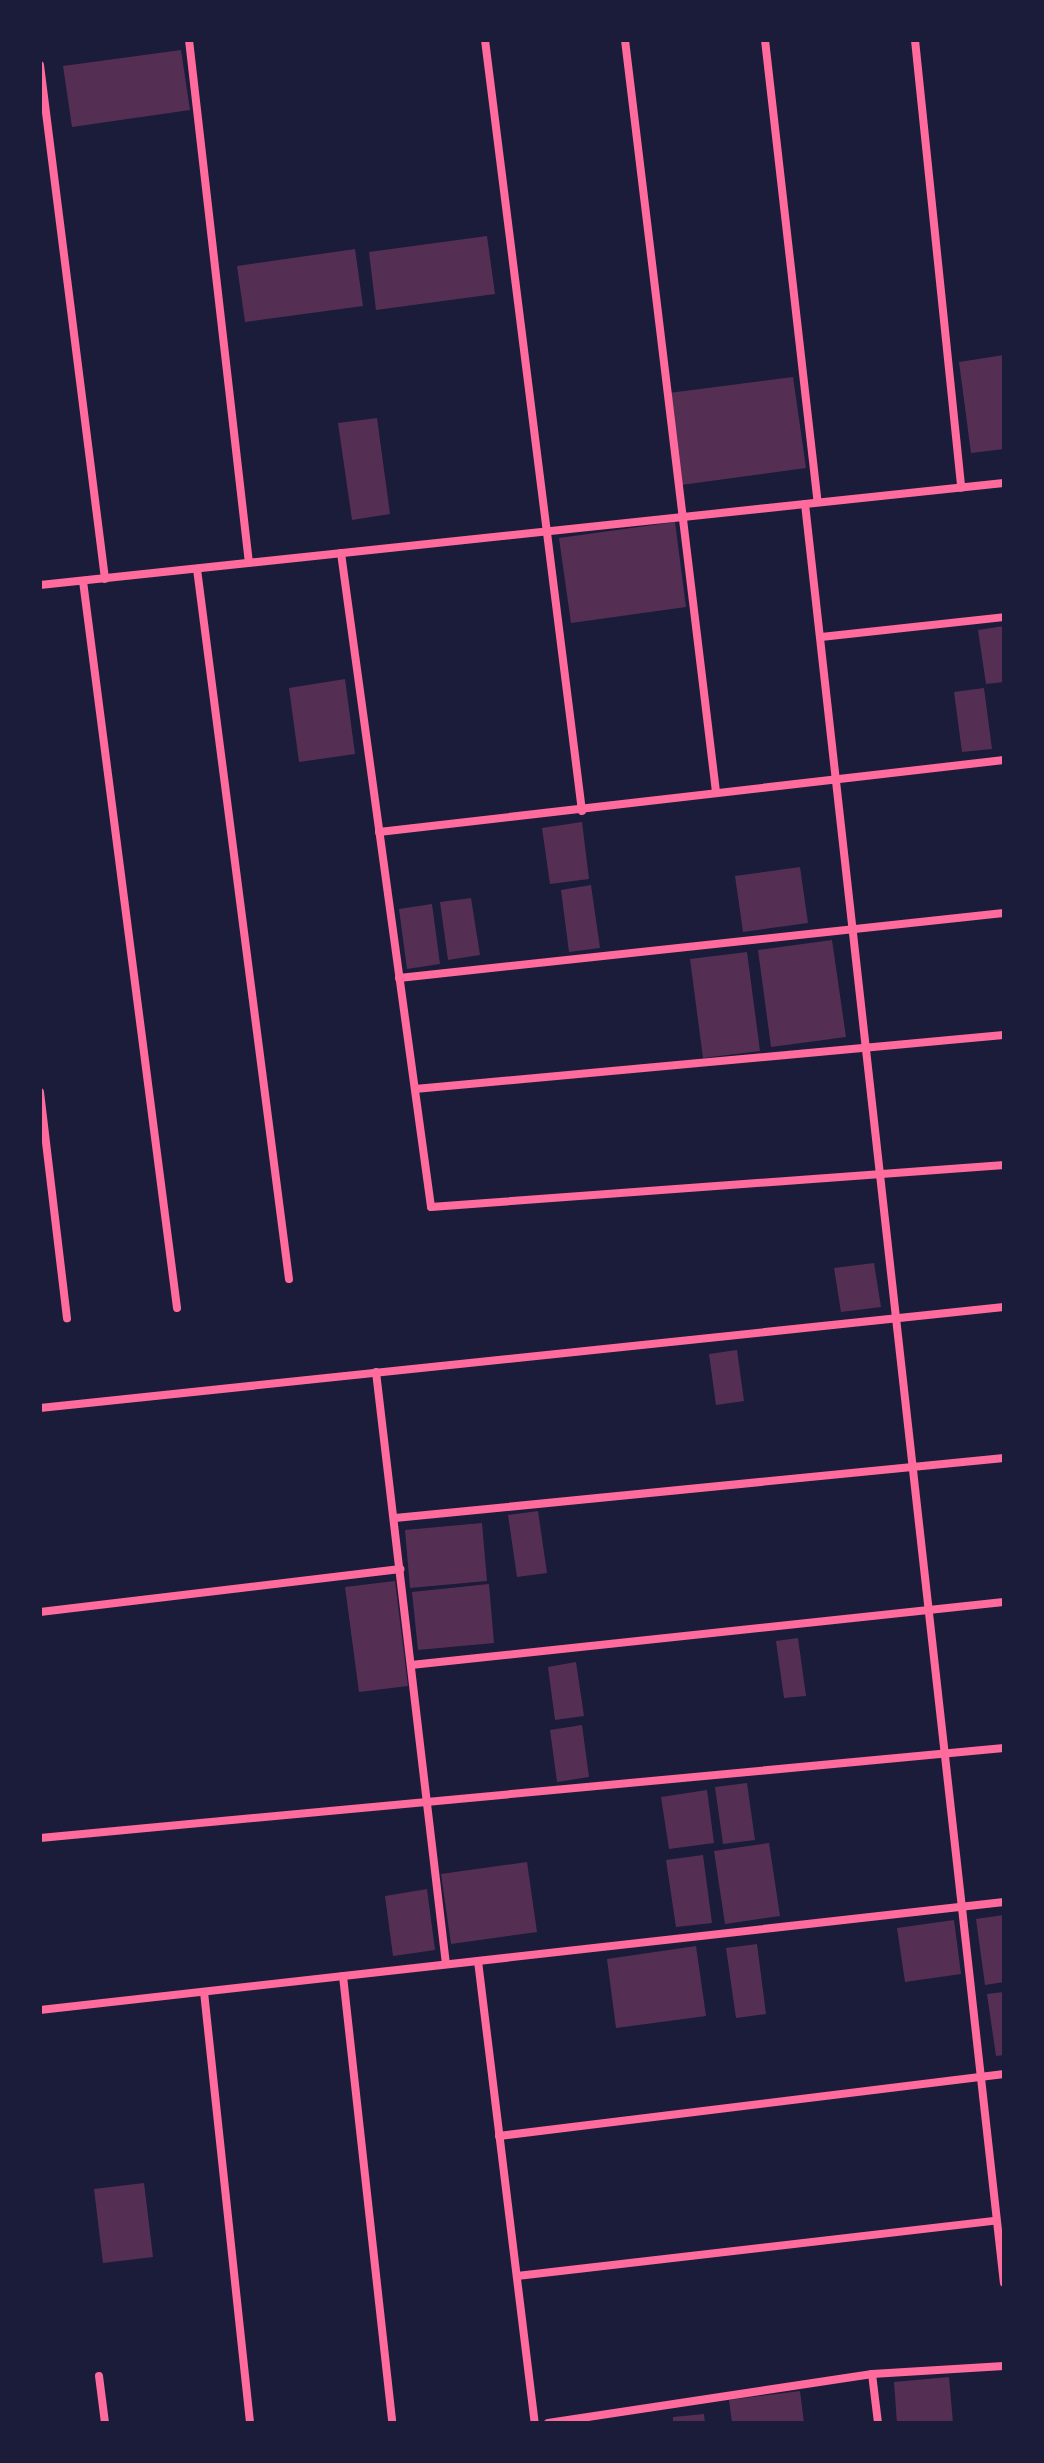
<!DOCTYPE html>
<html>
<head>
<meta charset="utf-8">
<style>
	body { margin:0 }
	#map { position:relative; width:1044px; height:2463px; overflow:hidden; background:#1b1b3a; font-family:"Fira Sans Condensed",sans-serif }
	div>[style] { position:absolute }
	.building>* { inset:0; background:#542f53 }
	.minor>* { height:8px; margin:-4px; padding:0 4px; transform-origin:4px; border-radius:4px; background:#ff6b9d }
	span { translate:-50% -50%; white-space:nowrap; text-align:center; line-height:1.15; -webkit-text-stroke:8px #1b1b3a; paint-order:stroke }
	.frame { position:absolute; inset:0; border:42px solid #1b1b3a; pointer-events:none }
</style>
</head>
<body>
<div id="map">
	<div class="building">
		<i style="clip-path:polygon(181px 50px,190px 110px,72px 127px,63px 66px)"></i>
		<i style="clip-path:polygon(487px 236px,495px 294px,376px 310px,369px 252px)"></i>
		<i style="clip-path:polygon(355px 249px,363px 306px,245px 322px,237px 266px)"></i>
		<i style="clip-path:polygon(1004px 355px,1004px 449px,971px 453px,959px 362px)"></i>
		<i style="clip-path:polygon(793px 377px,806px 468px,681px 485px,669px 393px)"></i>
		<i style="clip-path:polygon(377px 418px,390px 514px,352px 520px,338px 423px)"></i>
		<i style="clip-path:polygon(675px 522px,686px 607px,571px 623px,559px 538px)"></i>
		<i style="clip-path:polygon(1004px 626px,1004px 682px,986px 684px,978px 630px)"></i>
		<i style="clip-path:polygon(345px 679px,355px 754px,299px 762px,289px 688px)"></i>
		<i style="clip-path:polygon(984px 688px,992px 749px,962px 752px,954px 692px)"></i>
		<i style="clip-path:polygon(582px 822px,589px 879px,550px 884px,542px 828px)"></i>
		<i style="clip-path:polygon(800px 867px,808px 923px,743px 932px,735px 876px)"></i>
		<i style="clip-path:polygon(591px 885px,600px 948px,569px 952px,561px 890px)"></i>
		<i style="clip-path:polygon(471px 898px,480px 955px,448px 960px,440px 902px)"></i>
		<i style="clip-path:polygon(432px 904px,440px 964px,407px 969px,399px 909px)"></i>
		<i style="clip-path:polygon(832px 940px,846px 1037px,771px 1047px,758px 950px)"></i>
		<i style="clip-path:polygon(747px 952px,760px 1051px,703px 1058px,690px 959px)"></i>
		<i style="clip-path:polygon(874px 1263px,881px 1307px,841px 1312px,834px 1268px)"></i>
		<i style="clip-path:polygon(737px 1350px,744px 1401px,716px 1405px,709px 1354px)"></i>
		<i style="clip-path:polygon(538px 1511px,547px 1573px,517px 1577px,508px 1515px)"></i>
		<i style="clip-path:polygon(482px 1523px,487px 1581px,410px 1588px,405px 1530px)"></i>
		<i style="clip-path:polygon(395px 1581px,408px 1686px,359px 1692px,345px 1587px)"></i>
		<i style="clip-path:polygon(489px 1584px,494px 1643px,418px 1650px,412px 1592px)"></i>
		<i style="clip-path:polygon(798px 1638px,806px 1696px,784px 1698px,776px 1641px)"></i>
		<i style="clip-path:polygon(576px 1662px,584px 1716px,555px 1720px,548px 1667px)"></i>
		<i style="clip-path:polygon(582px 1725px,589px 1777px,557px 1782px,550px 1730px)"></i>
		<i style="clip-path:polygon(747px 1783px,755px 1840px,723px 1844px,715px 1787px)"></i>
		<i style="clip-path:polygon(707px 1790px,714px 1843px,669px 1849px,661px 1797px)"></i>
		<i style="clip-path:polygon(769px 1843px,780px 1916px,725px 1924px,714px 1851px)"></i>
		<i style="clip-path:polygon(703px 1855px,712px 1923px,676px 1927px,666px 1860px)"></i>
		<i style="clip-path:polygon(527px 1862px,537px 1932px,451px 1944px,441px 1874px)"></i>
		<i style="clip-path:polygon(427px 1889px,435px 1950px,393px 1956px,385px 1896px)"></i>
		<i style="clip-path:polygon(1004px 1915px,1004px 1982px,985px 1985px,976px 1919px)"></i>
		<i style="clip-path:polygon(954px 1920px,961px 1974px,905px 1982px,897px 1928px)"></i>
		<i style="clip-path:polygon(757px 1944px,766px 2014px,736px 2018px,726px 1948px)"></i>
		<i style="clip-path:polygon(696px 1946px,706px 2016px,616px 2028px,607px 1959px)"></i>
		<i style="clip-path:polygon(1004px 1992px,1004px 2055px,996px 2056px,987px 1994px)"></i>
		<i style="clip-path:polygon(144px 2183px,153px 2257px,103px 2263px,94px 2189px)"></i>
		<i style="clip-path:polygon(949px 2377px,953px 2423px,897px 2423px,894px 2382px)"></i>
		<i style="clip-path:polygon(800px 2391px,804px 2423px,732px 2423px,729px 2400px)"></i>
		<i style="clip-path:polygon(704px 2414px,705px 2423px,673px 2423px,673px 2417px)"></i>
	</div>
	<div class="minor">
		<i style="left:189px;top:40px;width:526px;rotate:83.46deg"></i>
		<i style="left:485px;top:40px;width:777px;rotate:82.83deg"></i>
		<i style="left:625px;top:40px;width:757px;rotate:83.1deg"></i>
		<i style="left:765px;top:40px;width:465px;rotate:83.5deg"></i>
		<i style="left:915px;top:40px;width:450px;rotate:84.1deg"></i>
		<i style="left:40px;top:65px;width:518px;rotate:82.79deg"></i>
		<i style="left:805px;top:504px;width:1790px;rotate:83.62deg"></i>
		<i style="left:341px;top:553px;width:660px;rotate:82.16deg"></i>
		<i style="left:431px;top:1207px;width:575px;rotate:-4.19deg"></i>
		<i style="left:197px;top:569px;width:716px;rotate:82.62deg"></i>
		<i style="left:83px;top:581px;width:733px;rotate:82.63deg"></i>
		<i style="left:40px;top:585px;width:969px;rotate:-6.04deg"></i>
		<i style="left:821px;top:637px;width:184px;rotate:-6.2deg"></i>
		<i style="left:379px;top:832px;width:629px;rotate:-6.57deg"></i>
		<i style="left:399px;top:978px;width:608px;rotate:-6.13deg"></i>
		<i style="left:415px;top:1089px;width:591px;rotate:-5.24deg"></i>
		<i style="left:40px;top:1092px;width:228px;rotate:83.2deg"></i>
		<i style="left:376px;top:1372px;width:596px;rotate:83.26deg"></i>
		<i style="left:40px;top:1408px;width:969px;rotate:-5.98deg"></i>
		<i style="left:395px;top:1518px;width:612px;rotate:-5.63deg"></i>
		<i style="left:40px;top:1612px;width:363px;rotate:-6.8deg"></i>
		<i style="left:411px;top:1665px;width:596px;rotate:-6.06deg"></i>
		<i style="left:40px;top:1838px;width:968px;rotate:-5.33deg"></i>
		<i style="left:478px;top:1961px;width:466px;rotate:83deg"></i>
		<i style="left:343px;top:1976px;width:450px;rotate:83.7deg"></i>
		<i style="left:204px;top:1992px;width:433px;rotate:83.9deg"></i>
		<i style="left:40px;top:2010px;width:970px;rotate:-6.39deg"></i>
		<i style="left:499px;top:2136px;width:509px;rotate:-7deg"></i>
		<i style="left:517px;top:2276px;width:482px;rotate:-6.6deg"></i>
		<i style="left:872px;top:2374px;width:49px;rotate:83deg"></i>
		<i style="left:99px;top:2376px;width:47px;rotate:82.7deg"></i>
		<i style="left:548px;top:2423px;width:328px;rotate:-8.6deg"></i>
		<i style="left:872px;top:2374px;width:132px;rotate:-3.5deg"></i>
	</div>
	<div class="frame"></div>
</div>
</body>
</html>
